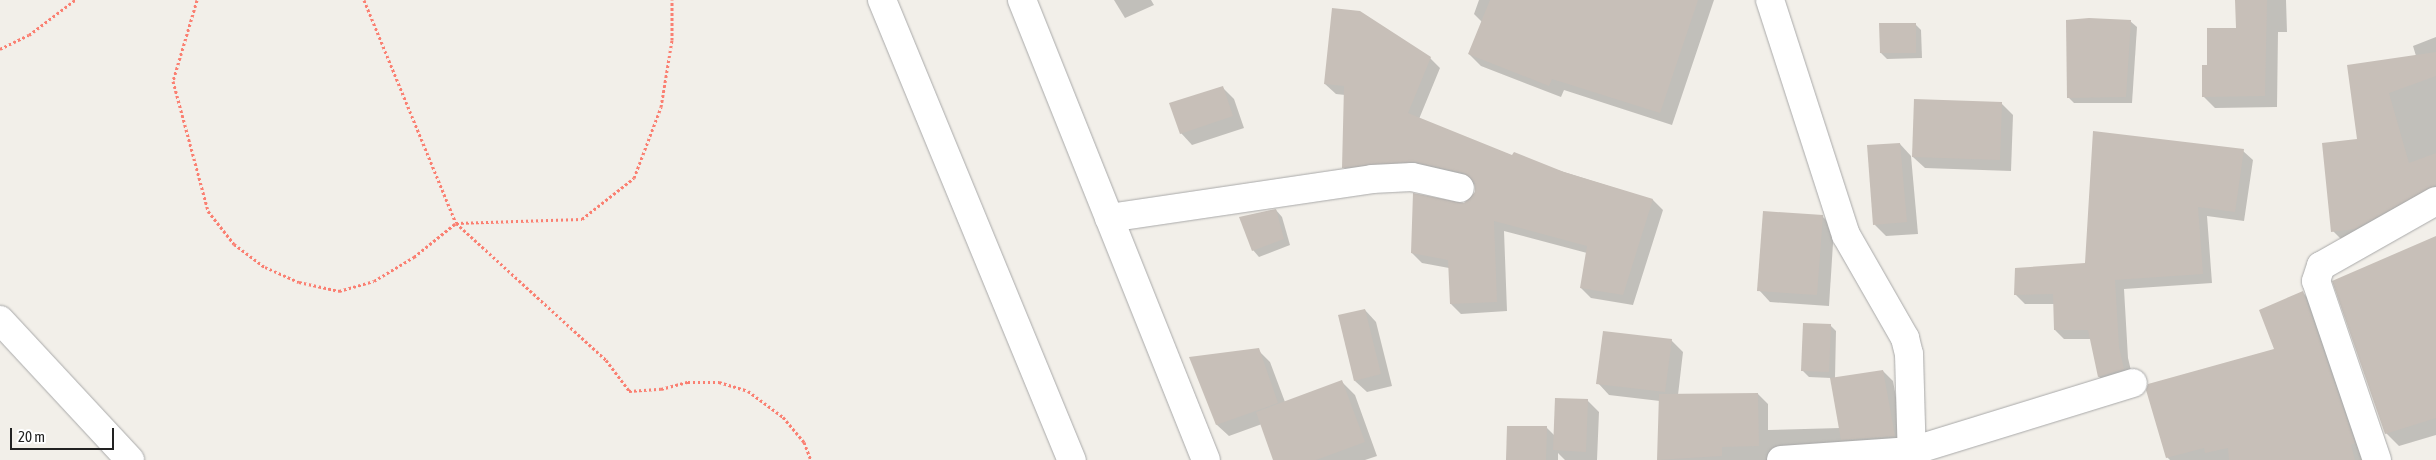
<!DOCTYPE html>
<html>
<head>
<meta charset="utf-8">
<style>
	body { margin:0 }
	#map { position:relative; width:2436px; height:460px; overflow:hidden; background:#f2efe9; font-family:"Asap Condensed",sans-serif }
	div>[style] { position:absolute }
	.shadow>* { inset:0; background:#0003 }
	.building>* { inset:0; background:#c7bfb8 }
	.path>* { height:3px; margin-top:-1.5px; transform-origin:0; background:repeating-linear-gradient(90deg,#fa8072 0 2.5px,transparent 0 5px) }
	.roads { filter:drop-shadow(0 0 1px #a9a9a9) drop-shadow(0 0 1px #a9a9a9) }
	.minor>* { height:28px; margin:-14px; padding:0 14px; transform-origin:14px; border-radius:14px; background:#fff }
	span { translate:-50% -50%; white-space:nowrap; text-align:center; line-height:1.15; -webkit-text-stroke:4.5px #fff; paint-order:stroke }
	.scale { position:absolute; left:10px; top:428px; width:104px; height:22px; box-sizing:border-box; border:2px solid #222; border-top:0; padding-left:6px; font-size:15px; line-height:18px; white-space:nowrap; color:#222; -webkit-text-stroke:4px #fff; paint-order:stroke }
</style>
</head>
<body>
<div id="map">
	<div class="shadow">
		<i style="clip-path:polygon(1114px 0,1151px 0,1154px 5px,1125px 18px)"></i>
		<i style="clip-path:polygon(1479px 0,1714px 0,1672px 125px,1564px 90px,1561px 97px,1481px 66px,1469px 54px,1482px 22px,1474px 14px)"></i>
		<i style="clip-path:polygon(2236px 0,2286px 0,2287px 32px,2278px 32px,2277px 107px,2215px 108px,2203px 96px,2237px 29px)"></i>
		<i style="clip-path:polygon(2130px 21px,2137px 27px,2132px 103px,2074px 103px,2068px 97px)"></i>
		<i style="clip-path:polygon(1915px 24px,1921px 30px,1922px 58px,1887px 59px,1881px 53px)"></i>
		<i style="clip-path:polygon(2436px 37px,2436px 201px,2343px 241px,2333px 231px,2358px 140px,2348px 66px,2416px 56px,2413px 46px)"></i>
		<i style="clip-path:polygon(1430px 58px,1440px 68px,1419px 119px,1513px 156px,1653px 200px,1663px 210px,1633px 305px,1591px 298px,1581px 288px,1587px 253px,1504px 231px,1507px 311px,1461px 314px,1451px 304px,1449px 268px,1422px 263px,1412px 253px,1476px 192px,1474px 184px,1423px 171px,1353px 177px,1343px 167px,1345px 95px,1336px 94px,1325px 84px)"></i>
		<i style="clip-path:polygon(1222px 87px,1234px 99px,1244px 128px,1192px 145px,1181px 133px)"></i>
		<i style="clip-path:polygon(2001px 103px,2013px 115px,2011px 171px,1925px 168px,1913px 157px)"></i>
		<i style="clip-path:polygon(1900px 144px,1911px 156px,1918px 234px,1886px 236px,1875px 225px)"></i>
		<i style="clip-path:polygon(2243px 151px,2253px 160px,2244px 221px,2207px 216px,2212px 283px,2124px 289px,2128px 358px,2133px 379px,2109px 386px,2099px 377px,2091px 339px,2064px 339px,2055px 330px,2054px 304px,2025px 304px,2015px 294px,2086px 264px)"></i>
		<i style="clip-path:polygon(1276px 210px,1282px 217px,1290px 245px,1259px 257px,1253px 250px)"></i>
		<i style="clip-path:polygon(1822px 216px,1834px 228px,1829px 306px,1770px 302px,1759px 290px)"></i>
		<i style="clip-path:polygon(2436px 238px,2436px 435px,2399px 446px,2386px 433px)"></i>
		<i style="clip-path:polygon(2303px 293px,2314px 304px,2362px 460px,2170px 460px,2167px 457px,2276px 350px)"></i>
		<i style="clip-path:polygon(1365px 310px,1376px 322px,1392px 386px,1367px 392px,1355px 381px)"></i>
		<i style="clip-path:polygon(1830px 325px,1836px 331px,1835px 378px,1883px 371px,1893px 381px,1905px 446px,1781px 460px,1658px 460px,1660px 401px,1609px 395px,1598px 383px,1671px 340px,1683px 352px,1678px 395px,1758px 394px,1768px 404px,1768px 430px,1840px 428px,1831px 378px,1809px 377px,1803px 371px)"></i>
		<i style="clip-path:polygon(1258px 350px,1270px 362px,1285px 402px,1342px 382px,1355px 395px,1377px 456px,1365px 460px,1275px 460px,1262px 424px,1229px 436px,1217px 425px,1191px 358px)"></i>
		<i style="clip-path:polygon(1587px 400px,1599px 412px,1597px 460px,1565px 460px,1558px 453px,1558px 460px,1507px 460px,1547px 428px,1555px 436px)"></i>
	</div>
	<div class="building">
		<i style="clip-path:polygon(1490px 0,1698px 0,1660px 113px,1552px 79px,1549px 86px,1468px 54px)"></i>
		<i style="clip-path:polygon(2235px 0,2267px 0,2265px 96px,2202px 97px,2202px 65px,2207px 65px,2207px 28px,2236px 28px)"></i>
		<i style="clip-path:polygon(1332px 8px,1360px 11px,1431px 57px,1408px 113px,1512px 155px,1514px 152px,1564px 172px,1653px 199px,1623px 295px,1580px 288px,1587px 246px,1494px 221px,1497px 302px,1450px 304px,1448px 260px,1411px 253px,1413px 193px,1464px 203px,1475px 192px,1475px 183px,1464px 173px,1415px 162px,1342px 168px,1344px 86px,1324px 84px)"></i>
		<i style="clip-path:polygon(2089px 18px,2131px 20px,2126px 97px,2067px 98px,2066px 20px)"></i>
		<i style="clip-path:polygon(1879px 23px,1916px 23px,1916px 53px,1880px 53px)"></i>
		<i style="clip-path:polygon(2436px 52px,2436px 76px,2389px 93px,2409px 163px,2436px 153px,2436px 185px,2355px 229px,2331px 232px,2322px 143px,2357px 139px,2347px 65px)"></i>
		<i style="clip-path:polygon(1223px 86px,1233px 116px,1180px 134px,1169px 103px)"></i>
		<i style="clip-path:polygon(1914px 99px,2002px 102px,2000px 160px,1912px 157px)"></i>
		<i style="clip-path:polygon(2093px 131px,2244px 149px,2235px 212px,2198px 207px,2203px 274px,2115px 280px,2119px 347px,2124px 369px,2098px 377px,2088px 330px,2054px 330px,2053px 294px,2014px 295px,2015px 268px,2085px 263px)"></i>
		<i style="clip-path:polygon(1900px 143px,1907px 222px,1873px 225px,1867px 145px)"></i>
		<i style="clip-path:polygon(1276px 209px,1284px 239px,1252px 251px,1239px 217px)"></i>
		<i style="clip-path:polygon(1763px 211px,1823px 215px,1817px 295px,1757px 291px)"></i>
		<i style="clip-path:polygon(2436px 236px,2436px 418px,2385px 434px,2332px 281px)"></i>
		<i style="clip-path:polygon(2303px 291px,2355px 443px,2351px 445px,2355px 460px,2229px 460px,2228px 448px,2205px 453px,2204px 448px,2166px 458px,2146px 390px,2148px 384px,2274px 349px,2259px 310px)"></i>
		<i style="clip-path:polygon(1365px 309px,1381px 374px,1354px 381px,1338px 315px)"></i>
		<i style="clip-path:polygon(1803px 323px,1831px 324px,1829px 372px,1801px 371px)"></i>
		<i style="clip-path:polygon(1603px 331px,1672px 339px,1665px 392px,1596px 384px)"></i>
		<i style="clip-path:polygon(1259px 348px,1278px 403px,1216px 425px,1189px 357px)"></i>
		<i style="clip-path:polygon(1883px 370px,1895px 436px,1841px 440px,1830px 378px)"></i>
		<i style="clip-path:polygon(1342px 380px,1365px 442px,1316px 460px,1273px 460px,1256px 412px)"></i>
		<i style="clip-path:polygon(1758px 393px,1759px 446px,1722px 447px,1722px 456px,1657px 460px,1659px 394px)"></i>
		<i style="clip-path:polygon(1555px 398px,1588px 399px,1586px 452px,1553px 450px)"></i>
		<i style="clip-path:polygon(1507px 426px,1547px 426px,1546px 460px,1506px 460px)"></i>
	</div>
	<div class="path">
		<i style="left:197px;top:0;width:84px;rotate:106.5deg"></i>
		<i style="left:173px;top:81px;width:135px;rotate:74.9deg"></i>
		<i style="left:208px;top:211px;width:42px;rotate:51.8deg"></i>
		<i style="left:234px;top:244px;width:39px;rotate:37deg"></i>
		<i style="left:265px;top:267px;width:37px;rotate:24deg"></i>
		<i style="left:299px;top:282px;width:41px;rotate:12.7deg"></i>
		<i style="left:339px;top:291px;width:36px;rotate:-16deg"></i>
		<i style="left:374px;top:281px;width:47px;rotate:-31deg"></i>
		<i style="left:414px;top:257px;width:54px;rotate:-39deg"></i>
		<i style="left:456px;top:223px;width:203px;rotate:42.4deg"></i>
		<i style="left:606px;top:360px;width:39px;rotate:53deg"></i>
		<i style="left:629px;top:391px;width:32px;rotate:-4deg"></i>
		<i style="left:661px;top:389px;width:28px;rotate:-15deg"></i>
		<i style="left:688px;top:382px;width:31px"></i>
		<i style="left:719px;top:382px;width:30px;rotate:17deg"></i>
		<i style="left:748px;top:391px;width:44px;rotate:36.6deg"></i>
		<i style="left:783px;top:417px;width:33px;rotate:50deg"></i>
		<i style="left:804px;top:442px;width:19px;rotate:69deg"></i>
		<i style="left:364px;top:0;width:241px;rotate:67.6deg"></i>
		<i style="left:456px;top:223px;width:126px;rotate:-1.8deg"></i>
		<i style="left:582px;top:219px;width:66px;rotate:-38.3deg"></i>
		<i style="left:634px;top:178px;width:76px;rotate:-69.2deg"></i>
		<i style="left:661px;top:107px;width:68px;rotate:-80.7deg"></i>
		<i style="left:672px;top:40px;width:40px;rotate:-90deg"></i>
		<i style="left:0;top:49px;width:32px;rotate:-26deg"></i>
		<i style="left:29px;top:35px;width:58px;rotate:-37.3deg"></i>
	</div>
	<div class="roads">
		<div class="minor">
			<i style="left:882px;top:0;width:498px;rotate:67.6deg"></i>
			<i style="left:1022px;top:0;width:495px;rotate:68.2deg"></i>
			<i style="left:1770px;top:0;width:247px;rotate:72.1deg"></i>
			<i style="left:1846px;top:235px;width:119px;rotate:60.2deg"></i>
			<i style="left:1905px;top:338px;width:16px;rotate:76deg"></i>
			<i style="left:1909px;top:354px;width:106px;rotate:88.4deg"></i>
			<i style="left:1109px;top:218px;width:266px;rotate:-8.4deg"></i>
			<i style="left:1372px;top:179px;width:40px;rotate:-2.9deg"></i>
			<i style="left:1412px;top:177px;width:49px;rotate:12.9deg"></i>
			<i style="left:0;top:320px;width:191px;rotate:47.1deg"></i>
			<i style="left:1781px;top:460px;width:131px;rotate:-3.9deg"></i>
			<i style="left:1912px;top:451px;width:231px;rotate:-17.1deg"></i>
			<i style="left:2377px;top:460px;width:189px;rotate:-108.8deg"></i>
			<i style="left:2316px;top:281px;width:16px;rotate:-72deg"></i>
			<i style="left:2321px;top:266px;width:132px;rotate:-29.5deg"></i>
		</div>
	</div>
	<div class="scale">20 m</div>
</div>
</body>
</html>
